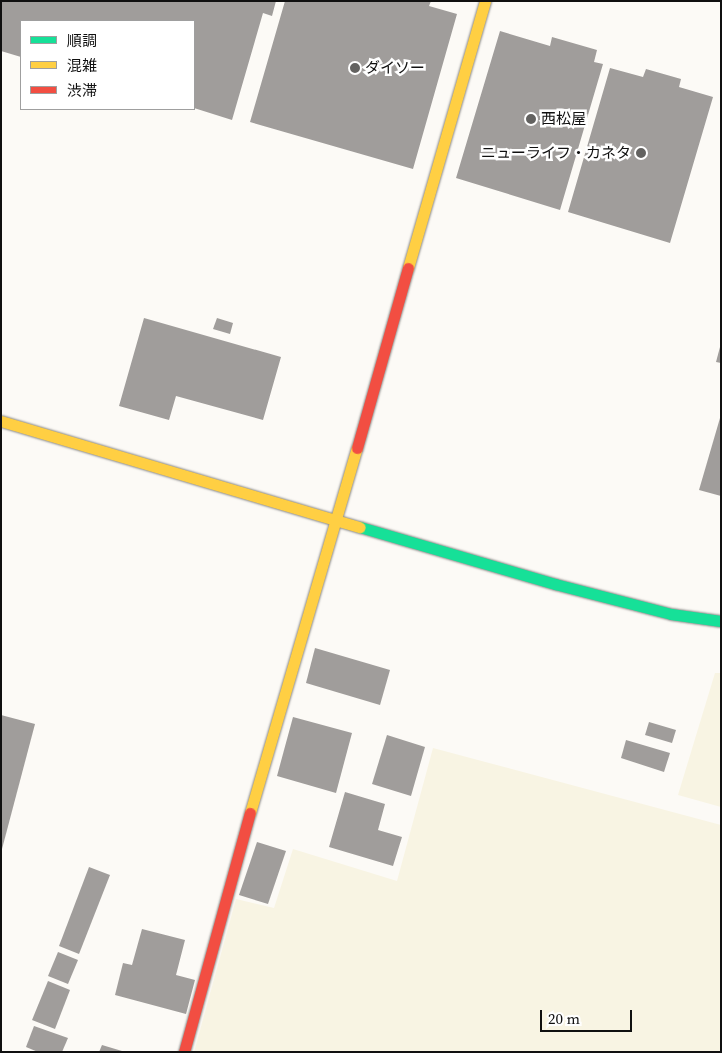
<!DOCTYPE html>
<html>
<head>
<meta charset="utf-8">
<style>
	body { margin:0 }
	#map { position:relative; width:722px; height:1053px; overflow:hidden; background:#fcfaf6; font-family:"Source Serif 4","Noto Sans JP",serif }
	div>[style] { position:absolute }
	.farmland>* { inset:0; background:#f8f4e3 }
	.building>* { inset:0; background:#a09d9b }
	.roads { filter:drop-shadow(0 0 1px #8d8c8a) drop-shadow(0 0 1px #8d8c8a) }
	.fast>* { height:11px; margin:-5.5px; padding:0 5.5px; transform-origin:5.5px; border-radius:5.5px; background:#16e098 }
	.slow>* { height:11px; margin:-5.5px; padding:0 5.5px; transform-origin:5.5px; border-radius:5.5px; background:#ffcf43 }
	.jam>* { height:11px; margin:-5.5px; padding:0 5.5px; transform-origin:5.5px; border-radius:5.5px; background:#f24e42 }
	.dots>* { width:14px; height:14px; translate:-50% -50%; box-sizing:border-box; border:2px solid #fff; border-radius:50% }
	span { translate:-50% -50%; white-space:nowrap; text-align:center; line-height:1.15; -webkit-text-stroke:5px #fff; paint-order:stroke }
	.poi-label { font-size:15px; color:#101010 }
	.left { translate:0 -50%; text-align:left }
	.right { translate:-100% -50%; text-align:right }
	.frame { position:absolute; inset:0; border:2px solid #101010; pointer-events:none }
	.legend { position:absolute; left:20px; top:20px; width:175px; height:90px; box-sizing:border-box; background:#fff; border:1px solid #9f9f9f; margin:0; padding:6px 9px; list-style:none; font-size:15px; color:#101010 }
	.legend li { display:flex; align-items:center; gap:10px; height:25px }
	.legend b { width:25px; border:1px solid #9f9f9f }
	.scale { position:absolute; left:540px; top:1010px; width:92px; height:22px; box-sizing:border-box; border:2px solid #101010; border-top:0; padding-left:6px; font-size:15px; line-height:18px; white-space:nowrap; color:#101010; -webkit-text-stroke:4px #fff; paint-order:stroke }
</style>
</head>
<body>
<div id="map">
	<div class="farmland">
		<i style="clip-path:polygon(715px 673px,721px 673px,721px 807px,678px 795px)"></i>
		<i style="clip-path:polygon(433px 748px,721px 825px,721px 1052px,194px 1052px,236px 899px,274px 908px,293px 849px,397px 881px)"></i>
	</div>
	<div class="building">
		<i style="clip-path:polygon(1px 1px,276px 1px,272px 16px,263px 13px,232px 120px,194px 108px,194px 21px,21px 21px,21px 57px,1px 51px)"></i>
		<i style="clip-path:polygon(285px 1px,431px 1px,429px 6px,457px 14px,413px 169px,250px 122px)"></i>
		<i style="clip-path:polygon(500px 31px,550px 46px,552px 37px,597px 50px,594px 62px,603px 64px,560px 210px,456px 178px)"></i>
		<i style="clip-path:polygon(610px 68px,643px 77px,646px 69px,681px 79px,679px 87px,713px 97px,670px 243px,568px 212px)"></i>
		<i style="clip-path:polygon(144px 318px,281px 357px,263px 420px,176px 396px,169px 420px,119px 406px)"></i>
		<i style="clip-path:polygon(217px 318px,233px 323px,230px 334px,213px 329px)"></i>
		<i style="clip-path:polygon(720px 347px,721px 347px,721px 363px,716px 362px)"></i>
		<i style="clip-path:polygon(720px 418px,721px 418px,721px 496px,699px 490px)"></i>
		<i style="clip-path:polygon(315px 648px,390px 670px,380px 705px,306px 683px)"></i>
		<i style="clip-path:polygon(1px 715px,35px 724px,2px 849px,1px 849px)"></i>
		<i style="clip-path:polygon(293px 717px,352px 733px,336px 793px,277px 776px)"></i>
		<i style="clip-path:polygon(649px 722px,676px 730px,672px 743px,645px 735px)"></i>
		<i style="clip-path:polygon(387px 735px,425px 747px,411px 796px,372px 784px)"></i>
		<i style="clip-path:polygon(626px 740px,670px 753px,664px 772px,621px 758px)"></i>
		<i style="clip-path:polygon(345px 792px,385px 804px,378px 830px,402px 837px,393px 866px,329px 847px)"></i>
		<i style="clip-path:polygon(257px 842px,286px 851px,268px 904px,239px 895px)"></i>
		<i style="clip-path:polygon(89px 867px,110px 875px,79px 954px,59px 946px)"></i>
		<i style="clip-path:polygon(142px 929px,185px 940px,176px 975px,195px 980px,186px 1014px,115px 995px,123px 963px,132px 965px)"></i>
		<i style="clip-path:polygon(58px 952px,78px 960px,68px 984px,48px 976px)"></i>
		<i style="clip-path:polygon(48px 981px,70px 990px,55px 1029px,32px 1020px)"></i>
		<i style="clip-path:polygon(34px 1026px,68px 1038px,62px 1052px,38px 1052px,26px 1047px)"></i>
		<i style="clip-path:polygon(102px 1045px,122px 1051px,122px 1052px,99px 1052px)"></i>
	</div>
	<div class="roads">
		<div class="fast">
			<i style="left:360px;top:527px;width:203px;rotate:16.3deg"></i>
			<i style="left:555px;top:584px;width:120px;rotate:14.5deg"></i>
			<i style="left:671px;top:614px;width:50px;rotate:8deg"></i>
		</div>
		<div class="slow">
			<i style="left:408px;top:268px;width:278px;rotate:-73.9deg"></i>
			<i style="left:1px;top:421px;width:374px;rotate:16.5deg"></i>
			<i style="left:250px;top:813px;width:380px;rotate:-73.7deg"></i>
		</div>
		<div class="jam">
			<i style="left:357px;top:448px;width:187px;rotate:-74.2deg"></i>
			<i style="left:184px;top:1052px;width:248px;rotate:-74.6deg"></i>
		</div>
	</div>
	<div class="dots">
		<i style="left:355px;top:68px;background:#636260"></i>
		<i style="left:531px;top:119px;background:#636260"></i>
		<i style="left:641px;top:153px;background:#636260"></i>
	</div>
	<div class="poi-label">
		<span class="left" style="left:365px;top:68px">ダイソー</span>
		<span class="left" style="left:541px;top:119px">西松屋</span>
		<span class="right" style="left:631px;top:153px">ニューライフ・カネタ</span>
	</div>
	<div class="frame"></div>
	<ul class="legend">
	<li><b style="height:6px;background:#16e098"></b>順調</li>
	<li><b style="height:6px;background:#ffcf43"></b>混雑</li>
	<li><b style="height:6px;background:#f24e42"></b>渋滞</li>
	</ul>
	<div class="scale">20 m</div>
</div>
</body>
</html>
